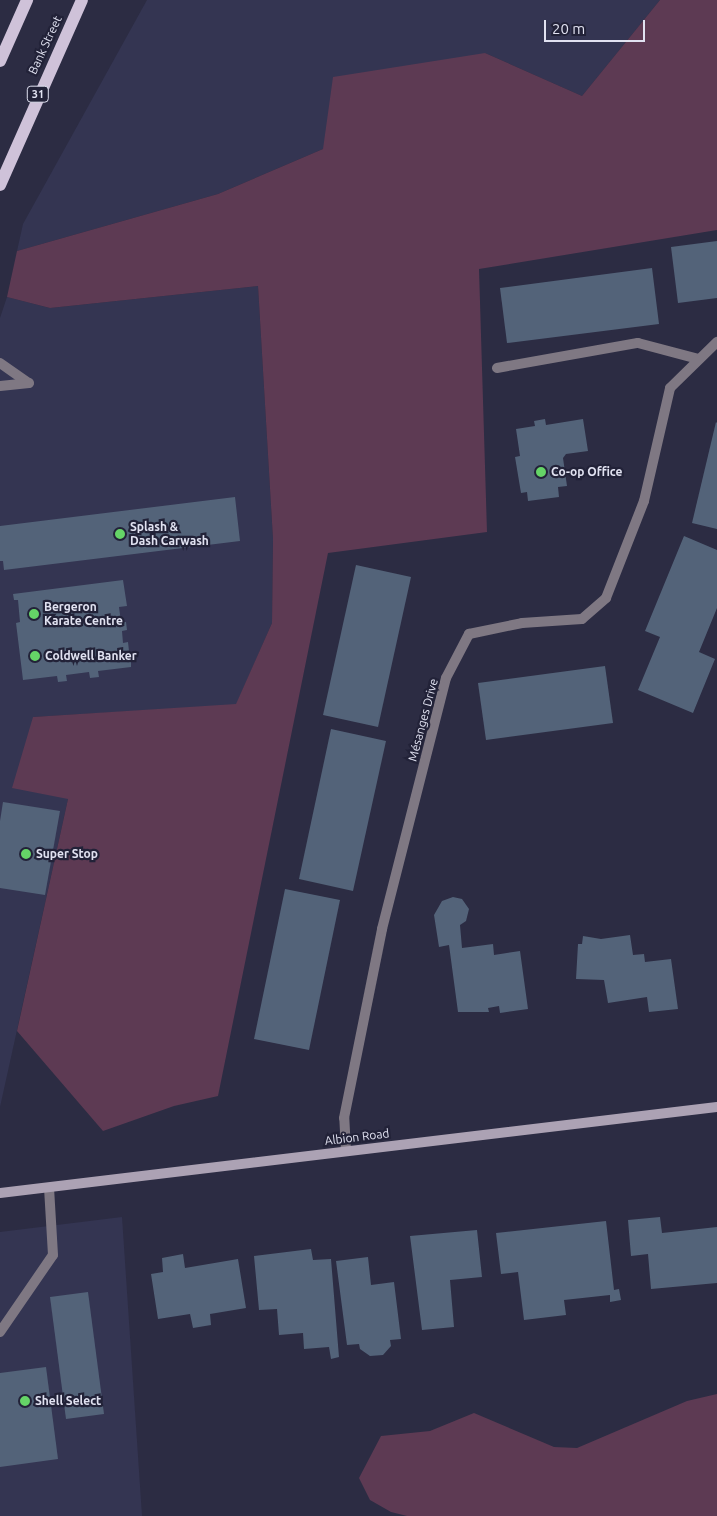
<!DOCTYPE html>
<html>
<head>
<meta charset="utf-8">
<style>
	body { margin:0 }
	#map { position:relative; width:717px; height:1516px; overflow:hidden; background:#2c2c43; font-family:Ubuntu,sans-serif }
	div>[style] { position:absolute }
	.built>* { inset:0; background:#343552 }
	.green>* { inset:0; background:#5d3a53 }
	.building>* { inset:0; background:#536379 }
	.lane>* { height:10px; margin:-5px; padding:0 5px; transform-origin:5px; border-radius:5px; background:#7f7883 }
	.street>* { height:10px; margin:-5px; padding:0 5px; transform-origin:5px; border-radius:5px; background:#7f7883 }
	.secondary>* { height:10px; margin:-5px; padding:0 5px; transform-origin:5px; border-radius:5px; background:#aca2b4 }
	.primary>* { height:12px; margin:-6px; padding:0 6px; transform-origin:6px; border-radius:6px; background:#cfc2d9 }
	.dots>* { width:14px; height:14px; translate:-50% -50%; box-sizing:border-box; border:2px solid #222238; border-radius:50% }
	span { translate:-50% -50%; white-space:nowrap; text-align:center; line-height:1.15; -webkit-text-stroke:4.5px #222238; paint-order:stroke }
	.shield-label span { padding:1px 4px; background:#222238; border:1px solid; border-radius:4px; -webkit-text-stroke-width:0 }
	.shield-label { font-size:11px; color:#e1e2f1; font-weight:700 }
	.street-label { font-size:12px; color:#e1e2f1 }
	.poi-label { font-size:12px; color:#e1e2f1; font-weight:700 }
	.left { translate:0 -50%; text-align:left }
	.scale { position:absolute; left:544px; top:20px; width:101px; height:22px; box-sizing:border-box; border:2px solid #e1e2f1; border-top:0; padding-left:6px; font-size:15px; line-height:18px; white-space:nowrap; color:#e1e2f1; -webkit-text-stroke:4px #222238; paint-order:stroke }
</style>
</head>
<body>
<div id="map">
	<div class="built">
		<i style="clip-path:polygon(147px 0,660px 0,582px 96px,485px 53px,323px 149px,218px 194px,17px 251px,23px 224px)"></i>
		<i style="clip-path:polygon(258px 286px,273px 539px,272px 623px,236px 705px,33px 717px,68px 799px,0 1107px,0 318px,7px 297px,50px 308px)"></i>
		<i style="clip-path:polygon(122px 1217px,142px 1516px,0 1516px,0 1232px)"></i>
	</div>
	<div class="green">
		<i style="clip-path:polygon(660px 0,717px 0,717px 230px,479px 269px,487px 532px,328px 553px,218px 1096px,174px 1106px,103px 1131px,17px 1031px,68px 799px,12px 788px,33px 717px,236px 704px,272px 623px,273px 539px,258px 286px,50px 308px,7px 297px,17px 251px,218px 194px,323px 149px,333px 77px,485px 53px,582px 96px)"></i>
		<i style="clip-path:polygon(717px 1394px,717px 1516px,407px 1516px,391px 1512px,370px 1500px,359px 1478px,381px 1436px,430px 1431px,474px 1413px,554px 1447px,577px 1448px,687px 1401px)"></i>
	</div>
	<div class="building">
		<i style="clip-path:polygon(717px 241px,717px 298px,678px 303px,671px 247px)"></i>
		<i style="clip-path:polygon(652px 268px,659px 324px,507px 343px,500px 288px)"></i>
		<i style="clip-path:polygon(545px 419px,546px 425px,583px 419px,588px 451px,566px 454px,563px 458px,567px 486px,558px 487px,559px 497px,528px 501px,527px 492px,521px 493px,515px 457px,520px 456px,516px 429px,535px 426px,534px 421px)"></i>
		<i style="clip-path:polygon(716px 422px,717px 423px,717px 529px,692px 523px)"></i>
		<i style="clip-path:polygon(235px 497px,240px 541px,4px 570px,3px 561px,0 561px,0 526px)"></i>
		<i style="clip-path:polygon(684px 536px,717px 550px,717px 608px,699px 652px,715px 659px,693px 713px,638px 690px,660px 637px,645px 631px)"></i>
		<i style="clip-path:polygon(356px 565px,411px 577px,378px 727px,323px 715px)"></i>
		<i style="clip-path:polygon(123px 580px,127px 606px,119px 607px,121px 622px,126px 622px,127px 630px,122px 631px,123px 643px,128px 642px,129px 651px,125px 652px,126px 662px,131px 662px,131px 667px,98px 671px,99px 677px,90px 678px,89px 672px,66px 675px,67px 681px,58px 682px,57px 676px,23px 680px,16px 623px,20px 622px,18px 600px,14px 600px,13px 594px)"></i>
		<i style="clip-path:polygon(605px 666px,613px 723px,486px 740px,478px 683px)"></i>
		<i style="clip-path:polygon(331px 729px,386px 741px,353px 891px,299px 879px)"></i>
		<i style="clip-path:polygon(3px 802px,60px 811px,45px 895px,0 888px,0 821px)"></i>
		<i style="clip-path:polygon(285px 889px,340px 900px,309px 1050px,254px 1039px)"></i>
		<i style="clip-path:polygon(453px 897px,462px 899px,469px 909px,466px 921px,460px 925px,462px 948px,493px 944px,494px 955px,520px 951px,528px 1009px,500px 1013px,499px 1006px,488px 1008px,489px 1012px,458px 1012px,449px 945px,439px 947px,434px 915px,442px 901px)"></i>
		<i style="clip-path:polygon(630px 935px,633px 955px,644px 954px,645px 962px,671px 959px,678px 1009px,649px 1012px,647px 997px,608px 1003px,604px 980px,576px 979px,578px 944px,582px 944px,583px 936px,601px 939px)"></i>
		<i style="clip-path:polygon(660px 1217px,662px 1233px,717px 1227px,717px 1283px,651px 1289px,648px 1254px,631px 1256px,628px 1220px)"></i>
		<i style="clip-path:polygon(606px 1221px,614px 1290px,619px 1289px,621px 1300px,610px 1302px,610px 1295px,564px 1300px,566px 1315px,524px 1320px,518px 1272px,501px 1274px,496px 1233px)"></i>
		<i style="clip-path:polygon(477px 1230px,482px 1277px,450px 1280px,454px 1327px,422px 1330px,410px 1236px)"></i>
		<i style="clip-path:polygon(311px 1249px,313px 1260px,331px 1259px,339px 1357px,331px 1359px,329px 1347px,304px 1349px,303px 1333px,279px 1335px,277px 1309px,259px 1310px,254px 1256px)"></i>
		<i style="clip-path:polygon(183px 1254px,185px 1268px,238px 1259px,246px 1308px,210px 1314px,211px 1325px,193px 1328px,190px 1314px,158px 1319px,151px 1274px,163px 1272px,162px 1258px)"></i>
		<i style="clip-path:polygon(368px 1257px,371px 1285px,394px 1282px,401px 1339px,390px 1340px,391px 1346px,383px 1355px,370px 1356px,360px 1349px,359px 1344px,347px 1345px,336px 1261px)"></i>
		<i style="clip-path:polygon(88px 1292px,104px 1414px,66px 1419px,50px 1297px)"></i>
		<i style="clip-path:polygon(46px 1367px,58px 1459px,0 1467px,0 1373px)"></i>
	</div>
	<div class="lane">
		<i style="left:0;top:363px;width:35px;rotate:35deg"></i>
		<i style="left:29px;top:383px;width:29px;rotate:174deg"></i>
		<i style="left:497px;top:368px;width:143px;rotate:-10.1deg"></i>
		<i style="left:638px;top:343px;width:62px;rotate:14.9deg"></i>
		<i style="left:0;top:1332px;width:93px;rotate:-55.5deg"></i>
		<i style="left:53px;top:1255px;width:67px;rotate:-93.4deg"></i>
	</div>
	<div class="street">
		<i style="left:346px;top:1151px;width:33px;rotate:-93deg"></i>
		<i style="left:344px;top:1118px;width:193px;rotate:-78.6deg"></i>
		<i style="left:382px;top:929px;width:259px;rotate:-75.7deg"></i>
		<i style="left:446px;top:678px;width:50px;rotate:-62.4deg"></i>
		<i style="left:469px;top:634px;width:54px;rotate:-11.7deg"></i>
		<i style="left:522px;top:623px;width:60px;rotate:-3.8deg"></i>
		<i style="left:582px;top:619px;width:32px;rotate:-41deg"></i>
		<i style="left:606px;top:598px;width:104px;rotate:-68.6deg"></i>
		<i style="left:644px;top:501px;width:116px;rotate:-77deg"></i>
		<i style="left:670px;top:388px;width:66px;rotate:-44.4deg"></i>
	</div>
	<div class="secondary">
		<i style="left:0;top:1193px;width:722px;rotate:-6.84deg"></i>
	</div>
	<div class="primary">
		<i style="left:0;top:61px;width:67px;rotate:-66.1deg"></i>
		<i style="left:0;top:185px;width:202px;rotate:-66.1deg"></i>
	</div>
	<div class="dots">
		<i style="left:541px;top:472px;background:#65d467"></i>
		<i style="left:120px;top:534px;background:#65d467"></i>
		<i style="left:34px;top:614px;background:#65d467"></i>
		<i style="left:35px;top:656px;background:#65d467"></i>
		<i style="left:26px;top:854px;background:#65d467"></i>
		<i style="left:25px;top:1401px;background:#65d467"></i>
	</div>
	<div class="shield-label">
		<span style="left:38px;top:94px">31</span>
	</div>
	<div class="street-label">
		<span style="left:45px;top:45px;rotate:-65deg">Bank Street</span>
		<span style="left:423px;top:720px;rotate:-75deg">Mésanges Drive</span>
		<span style="left:357px;top:1137px;rotate:-7deg">Albion Road</span>
	</div>
	<div class="poi-label">
		<span class="left" style="left:551px;top:472px">Co-op Office</span>
		<span class="left" style="left:130px;top:534px">Splash &amp;<br>Dash Carwash</span>
		<span class="left" style="left:44px;top:614px">Bergeron<br>Karate Centre</span>
		<span class="left" style="left:45px;top:656px">Coldwell Banker</span>
		<span class="left" style="left:36px;top:854px">Super Stop</span>
		<span class="left" style="left:35px;top:1401px">Shell Select</span>
	</div>
	<div class="scale">20 m</div>
</div>
</body>
</html>
